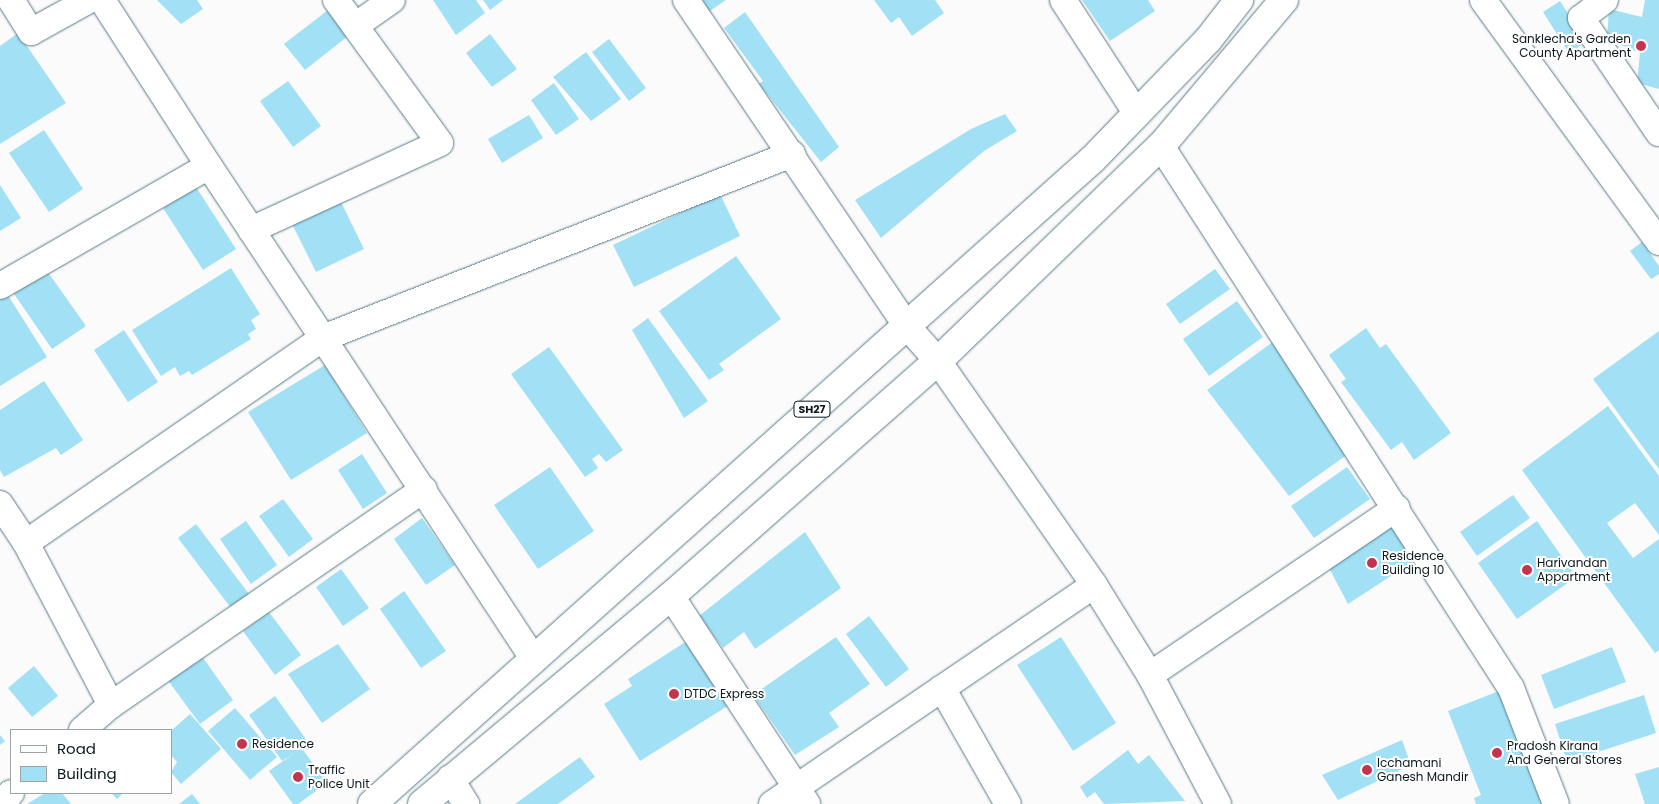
<!DOCTYPE html>
<html>
<head>
<meta charset="utf-8">
<style>
	body { margin:0 }
	#map { position:relative; width:1659px; height:804px; overflow:hidden; background:#fbfbfb; font-family:Poppins,sans-serif }
	div>[style] { position:absolute }
	.building>* { inset:0; background:#a2e0f5 }
	.roads { filter:drop-shadow(0 0 1px #597a85) drop-shadow(0 0 1px #597a85) }
	.street>* { height:26px; margin:-13px; padding:0 13px; transform-origin:13px; border-radius:13px; background:#fff }
	.primary>* { height:28px; margin:-14px; padding:0 14px; transform-origin:14px; border-radius:14px; background:#fff }
	.dots>* { width:14px; height:14px; translate:-50% -50%; box-sizing:border-box; border:2px solid #fff; border-radius:50% }
	span { translate:-50% -50%; white-space:nowrap; text-align:center; line-height:1.15; -webkit-text-stroke:4px #fff; paint-order:stroke }
	.shield-label span { padding:1px 4px; background:#fff; border:1px solid; border-radius:4px; -webkit-text-stroke-width:0 }
	.shield-label { font-size:11px; color:#0b181c; font-weight:700 }
	.poi-label { font-size:12px; color:#0b181c }
	.right { translate:-100% -50%; text-align:right }
	.left { translate:0 -50%; text-align:left }
	.legend { position:absolute; left:10px; top:729px; width:162px; height:65px; box-sizing:border-box; background:#fff; border:1px solid #9da3a4; margin:0; padding:6px 9px; list-style:none; font-size:15px; color:#0b181c }
	.legend li { display:flex; align-items:center; gap:10px; height:25px }
	.legend b { width:25px; border:1px solid #9da3a4 }
</style>
</head>
<body>
<div id="map">
	<div class="building">
		<i style="clip-path:polygon(157px 0,197px 0,203px 9px,181px 24px)"></i>
		<i style="clip-path:polygon(433px 0,476px 0,485px 13px,456px 35px)"></i>
		<i style="clip-path:polygon(483px 0,503px 0,490px 10px)"></i>
		<i style="clip-path:polygon(694px 0,726px 0,704px 15px)"></i>
		<i style="clip-path:polygon(874px 0,935px 0,944px 13px,912px 36px,899px 17px,891px 23px)"></i>
		<i style="clip-path:polygon(1082px 0,1148px 0,1155px 11px,1110px 41px)"></i>
		<i style="clip-path:polygon(1645px 0,1659px 0,1659px 89px,1637px 83px,1640px 53px,1607px 39px,1609px 9px,1642px 17px)"></i>
		<i style="clip-path:polygon(1560px 1px,1586px 42px,1569px 53px,1543px 12px)"></i>
		<i style="clip-path:polygon(328px 10px,348px 36px,305px 70px,284px 44px)"></i>
		<i style="clip-path:polygon(745px 12px,839px 147px,821px 162px,759px 84px,763px 81px,724px 28px)"></i>
		<i style="clip-path:polygon(18px 33px,66px 103px,0 144px,0 46px)"></i>
		<i style="clip-path:polygon(490px 34px,517px 69px,492px 87px,466px 53px)"></i>
		<i style="clip-path:polygon(609px 39px,646px 88px,629px 101px,592px 52px)"></i>
		<i style="clip-path:polygon(586px 52px,621px 99px,591px 121px,553px 77px)"></i>
		<i style="clip-path:polygon(288px 81px,321px 126px,293px 147px,260px 101px)"></i>
		<i style="clip-path:polygon(554px 83px,579px 119px,556px 135px,531px 100px)"></i>
		<i style="clip-path:polygon(1005px 114px,1017px 131px,984px 151px,881px 238px,855px 200px,971px 129px)"></i>
		<i style="clip-path:polygon(529px 115px,543px 138px,502px 163px,488px 139px)"></i>
		<i style="clip-path:polygon(44px 130px,83px 189px,49px 212px,9px 153px)"></i>
		<i style="clip-path:polygon(0 185px,21px 218px,0 231px)"></i>
		<i style="clip-path:polygon(196px 187px,236px 249px,203px 270px,163px 208px)"></i>
		<i style="clip-path:polygon(720px 194px,740px 236px,634px 287px,613px 245px)"></i>
		<i style="clip-path:polygon(340px 200px,364px 249px,316px 272px,292px 224px)"></i>
		<i style="clip-path:polygon(1642px 242px,1659px 266px,1659px 274px,1651px 279px,1630px 251px)"></i>
		<i style="clip-path:polygon(736px 256px,781px 319px,719px 364px,724px 370px,709px 380px,659px 311px)"></i>
		<i style="clip-path:polygon(45px 268px,86px 326px,52px 349px,12px 291px)"></i>
		<i style="clip-path:polygon(231px 268px,260px 314px,251px 320px,256px 329px,248px 334px,251px 339px,192px 375px,189px 371px,180px 376px,175px 367px,161px 376px,132px 330px)"></i>
		<i style="clip-path:polygon(1215px 269px,1230px 289px,1180px 324px,1166px 304px)"></i>
		<i style="clip-path:polygon(4px 289px,47px 357px,0 386px,0 291px)"></i>
		<i style="clip-path:polygon(1237px 301px,1263px 337px,1209px 376px,1183px 339px)"></i>
		<i style="clip-path:polygon(648px 318px,708px 401px,684px 418px,632px 330px)"></i>
		<i style="clip-path:polygon(1366px 328px,1380px 348px,1386px 344px,1451px 433px,1414px 460px,1402px 442px,1391px 450px,1341px 382px,1346px 379px,1329px 355px)"></i>
		<i style="clip-path:polygon(124px 330px,158px 382px,128px 402px,94px 350px)"></i>
		<i style="clip-path:polygon(1659px 331px,1659px 469px,1593px 379px)"></i>
		<i style="clip-path:polygon(1274px 341px,1348px 454px,1289px 496px,1207px 390px)"></i>
		<i style="clip-path:polygon(549px 347px,623px 450px,606px 462px,599px 454px,592px 459px,598px 468px,585px 477px,511px 374px)"></i>
		<i style="clip-path:polygon(325px 365px,367px 433px,291px 480px,248px 412px)"></i>
		<i style="clip-path:polygon(44px 381px,83px 440px,61px 455px,56px 448px,4px 477px,0 470px,0 410px)"></i>
		<i style="clip-path:polygon(1608px 406px,1659px 476px,1659px 535px,1635px 503px,1607px 523px,1633px 558px,1659px 539px,1659px 650px,1655px 653px,1522px 470px)"></i>
		<i style="clip-path:polygon(362px 454px,387px 493px,363px 509px,338px 470px)"></i>
		<i style="clip-path:polygon(550px 467px,594px 531px,538px 569px,494px 505px)"></i>
		<i style="clip-path:polygon(1347px 467px,1370px 499px,1314px 538px,1291px 506px)"></i>
		<i style="clip-path:polygon(1513px 495px,1530px 518px,1477px 556px,1460px 532px)"></i>
		<i style="clip-path:polygon(283px 499px,313px 539px,289px 557px,259px 516px)"></i>
		<i style="clip-path:polygon(422px 518px,455px 565px,426px 585px,394px 539px)"></i>
		<i style="clip-path:polygon(246px 521px,277px 565px,251px 584px,220px 539px)"></i>
		<i style="clip-path:polygon(1537px 521px,1576px 577px,1517px 619px,1478px 563px)"></i>
		<i style="clip-path:polygon(196px 524px,249px 594px,231px 608px,178px 538px)"></i>
		<i style="clip-path:polygon(1393px 524px,1417px 559px,1348px 604px,1328px 566px)"></i>
		<i style="clip-path:polygon(805px 532px,841px 588px,755px 649px,744px 632px,723px 648px,699px 616px)"></i>
		<i style="clip-path:polygon(341px 569px,369px 608px,343px 626px,316px 587px)"></i>
		<i style="clip-path:polygon(404px 591px,446px 651px,421px 668px,380px 609px)"></i>
		<i style="clip-path:polygon(269px 612px,301px 655px,275px 675px,243px 631px)"></i>
		<i style="clip-path:polygon(869px 616px,909px 669px,886px 687px,846px 634px)"></i>
		<i style="clip-path:polygon(693px 637px,734px 702px,640px 761px,604px 704px,632px 686px,628px 679px)"></i>
		<i style="clip-path:polygon(836px 637px,870px 684px,829px 713px,839px 727px,795px 755px,753px 695px)"></i>
		<i style="clip-path:polygon(1061px 637px,1116px 723px,1073px 751px,1017px 665px)"></i>
		<i style="clip-path:polygon(338px 644px,370px 689px,322px 723px,288px 674px)"></i>
		<i style="clip-path:polygon(1612px 647px,1626px 682px,1554px 709px,1541px 675px)"></i>
		<i style="clip-path:polygon(201px 655px,233px 700px,200px 724px,167px 679px)"></i>
		<i style="clip-path:polygon(34px 666px,58px 696px,32px 717px,8px 688px)"></i>
		<i style="clip-path:polygon(1504px 689px,1549px 804px,1476px 804px,1474px 798px,1481px 795px,1448px 711px)"></i>
		<i style="clip-path:polygon(1644px 695px,1656px 733px,1567px 762px,1555px 724px)"></i>
		<i style="clip-path:polygon(275px 696px,308px 742px,301px 747px,327px 783px,298px 804px,293px 804px,269px 771px,296px 752px,282px 761px,249px 715px)"></i>
		<i style="clip-path:polygon(235px 708px,277px 757px,250px 780px,208px 731px)"></i>
		<i style="clip-path:polygon(190px 714px,221px 749px,181px 784px,171px 772px,177px 762px,171px 755px,171px 731px)"></i>
		<i style="clip-path:polygon(0 735px,5px 741px,0 745px)"></i>
		<i style="clip-path:polygon(1402px 740px,1411px 765px,1338px 800px,1322px 775px)"></i>
		<i style="clip-path:polygon(1128px 750px,1138px 764px,1149px 755px,1185px 801px,1104px 804px,1095px 792px,1087px 798px,1080px 787px)"></i>
		<i style="clip-path:polygon(580px 757px,595px 777px,558px 804px,515px 804px)"></i>
		<i style="clip-path:polygon(1659px 767px,1659px 804px,1645px 804px,1635px 774px)"></i>
		<i style="clip-path:polygon(45px 793px,62px 793px,71px 804px,27px 804px)"></i>
		<i style="clip-path:polygon(111px 793px,123px 793px,117px 799px)"></i>
		<i style="clip-path:polygon(192px 794px,200px 804px,179px 804px)"></i>
	</div>
	<div class="roads">
		<div class="street">
			<i style="left:11px;top:0;width:38px;rotate:58deg"></i>
			<i style="left:31px;top:32px;width:66px;rotate:-28.9deg"></i>
			<i style="left:102px;top:0;width:197px;rotate:57.2deg"></i>
			<i style="left:686px;top:0;width:392px;rotate:55.9deg"></i>
			<i style="left:906px;top:325px;width:48px;rotate:48.4deg"></i>
			<i style="left:938px;top:361px;width:273px;rotate:55.1deg"></i>
			<i style="left:1094px;top:585px;width:106px;rotate:58.1deg"></i>
			<i style="left:1150px;top:675px;width:146px;rotate:62.2deg"></i>
			<i style="left:1063px;top:0;width:136px;rotate:57deg"></i>
			<i style="left:1483px;top:0;width:299px;rotate:54deg"></i>
			<i style="left:1605px;top:0;width:30px;rotate:143deg"></i>
			<i style="left:1581px;top:18px;width:139px;rotate:55.9deg"></i>
			<i style="left:355px;top:26px;width:45px;rotate:-35.1deg"></i>
			<i style="left:1161px;top:146px;width:645px;rotate:57.15deg"></i>
			<i style="left:1511px;top:688px;width:124px;rotate:68.8deg"></i>
			<i style="left:251px;top:230px;width:208px;rotate:-24.7deg"></i>
			<i style="left:440px;top:143px;width:177px;rotate:-126deg"></i>
			<i style="left:0;top:286px;width:241px;rotate:-29.9deg"></i>
			<i style="left:209px;top:166px;width:206px;rotate:56.5deg"></i>
			<i style="left:323px;top:338px;width:361px;rotate:145.4deg"></i>
			<i style="left:26px;top:543px;width:47px;rotate:-123.7deg"></i>
			<i style="left:26px;top:543px;width:183px;rotate:62.3deg"></i>
			<i style="left:671px;top:596px;width:249px;rotate:56.8deg"></i>
			<i style="left:533px;top:658px;width:383px;rotate:-123.3deg"></i>
			<i style="left:323px;top:338px;width:504px;rotate:-21.42deg"></i>
			<i style="left:1150px;top:675px;width:298px;rotate:-34.1deg"></i>
			<i style="left:942px;top:688px;width:133px;rotate:60.4deg"></i>
			<i style="left:82px;top:730px;width:38px;rotate:-41deg"></i>
			<i style="left:111px;top:705px;width:380px;rotate:-34.6deg"></i>
			<i style="left:450px;top:778px;width:31px;rotate:58deg"></i>
			<i style="left:0;top:802px;width:14px;rotate:-39deg"></i>
			<i style="left:772px;top:804px;width:389px;rotate:-34.2deg"></i>
		</div>
		<div class="primary">
			<i style="left:372px;top:804px;width:967px;rotate:-41.82deg"></i>
			<i style="left:1093px;top:159px;width:165px;rotate:-46deg"></i>
			<i style="left:1208px;top:40px;width:51px;rotate:-52.2deg"></i>
			<i style="left:422px;top:804px;width:324px;rotate:-39.9deg"></i>
			<i style="left:671px;top:596px;width:356px;rotate:-41.4deg"></i>
			<i style="left:938px;top:361px;width:310px;rotate:-44deg"></i>
			<i style="left:1161px;top:146px;width:191px;rotate:-49.9deg"></i>
		</div>
	</div>
	<div class="dots">
		<i style="left:1641px;top:46px;background:#c43451"></i>
		<i style="left:1372px;top:563px;background:#c43451"></i>
		<i style="left:1527px;top:570px;background:#c43451"></i>
		<i style="left:674px;top:694px;background:#c43451"></i>
		<i style="left:242px;top:744px;background:#c43451"></i>
		<i style="left:1497px;top:753px;background:#c43451"></i>
		<i style="left:1367px;top:770px;background:#c43451"></i>
		<i style="left:298px;top:777px;background:#c43451"></i>
	</div>
	<div class="shield-label">
		<span style="left:812px;top:409px">SH27</span>
	</div>
	<div class="poi-label">
		<span class="right" style="left:1631px;top:46px">Sanklecha's Garden<br>County Apartment</span>
		<span class="left" style="left:1382px;top:563px">Residence<br>Building 10</span>
		<span class="left" style="left:1537px;top:570px">Harivandan<br>Appartment</span>
		<span class="left" style="left:684px;top:694px">DTDC Express</span>
		<span class="left" style="left:252px;top:744px">Residence</span>
		<span class="left" style="left:1507px;top:753px">Pradosh Kirana<br>And General Stores</span>
		<span class="left" style="left:1377px;top:770px">Icchamani<br>Ganesh Mandir</span>
		<span class="left" style="left:308px;top:777px">Traffic<br>Police Unit</span>
	</div>
	<ul class="legend">
	<li><b style="height:6px;background:#fff"></b>Road</li>
	<li><b style="height:14px;background:#a2e0f5"></b>Building</li>
	</ul>
</div>
</body>
</html>
